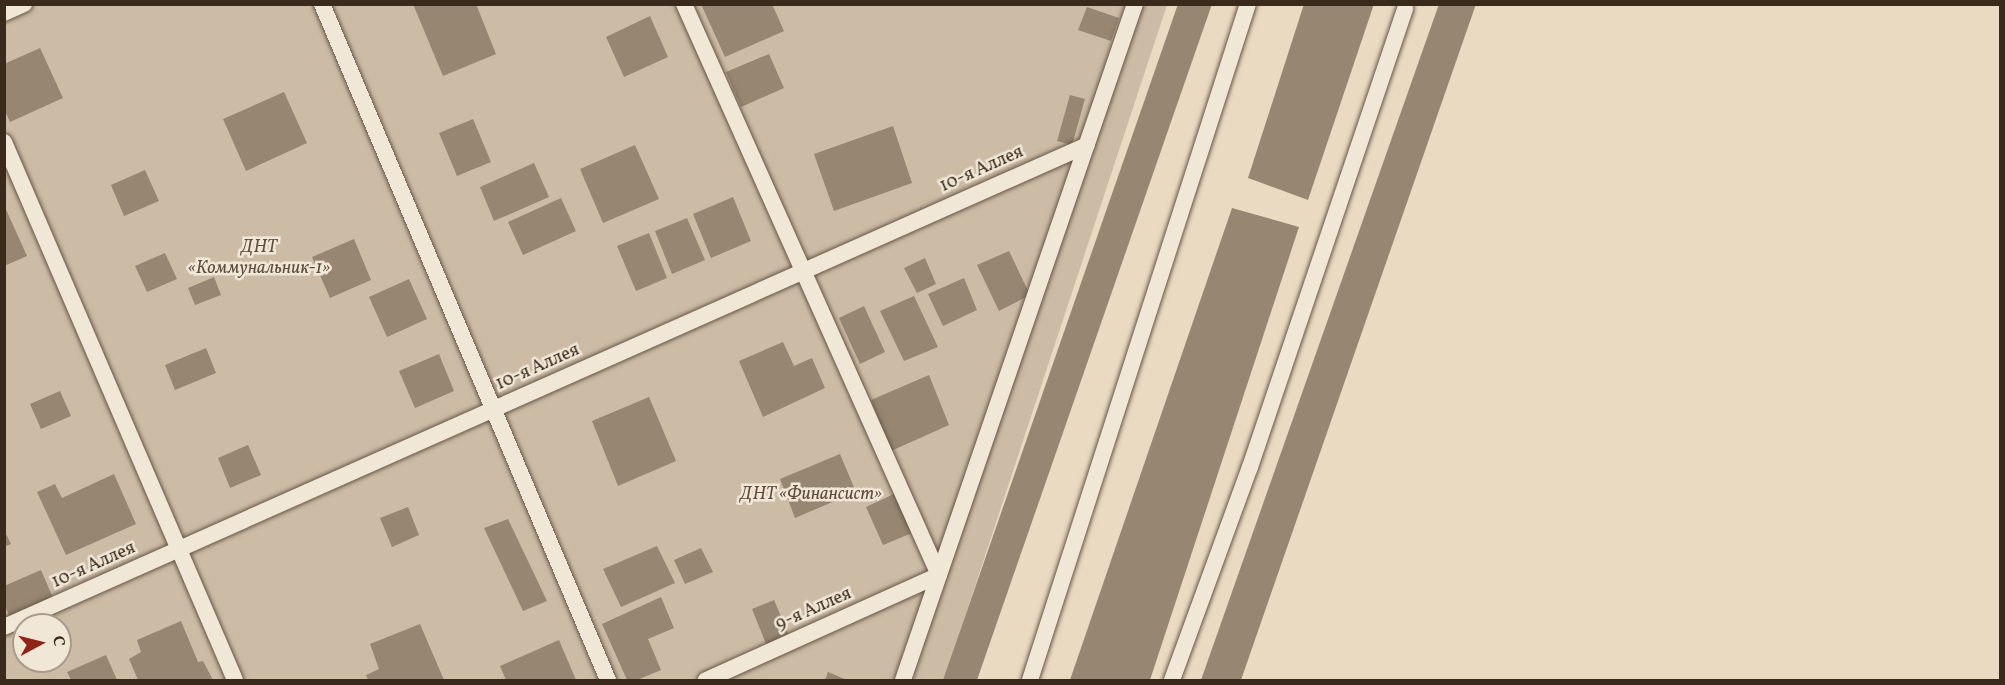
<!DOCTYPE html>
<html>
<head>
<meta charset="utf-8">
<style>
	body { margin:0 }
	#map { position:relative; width:2005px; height:685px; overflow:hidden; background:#eadac2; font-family:Vollkorn,serif }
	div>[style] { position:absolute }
	.green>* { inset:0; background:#ccbca6 }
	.building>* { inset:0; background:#968672 }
	.roads { filter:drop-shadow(0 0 2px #665645) drop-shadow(0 0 2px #665645) }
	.lane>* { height:16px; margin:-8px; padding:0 8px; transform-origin:8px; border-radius:8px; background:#f1e7d7 }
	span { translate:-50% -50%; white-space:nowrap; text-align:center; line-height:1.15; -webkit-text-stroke:5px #f1e7d7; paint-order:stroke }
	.street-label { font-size:18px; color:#3a2a1b }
	.park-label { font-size:18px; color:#5e4e3e; font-style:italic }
	.frame { position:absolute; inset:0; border:6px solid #3a2a1b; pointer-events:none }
	.north { position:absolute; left:12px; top:613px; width:60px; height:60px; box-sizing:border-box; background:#f1e7d7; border:2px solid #a89b8c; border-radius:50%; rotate:83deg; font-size:16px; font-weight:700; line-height:24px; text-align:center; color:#3a2a1b }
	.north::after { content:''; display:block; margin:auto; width:21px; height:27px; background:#8f2418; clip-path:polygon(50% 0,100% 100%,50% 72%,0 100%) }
</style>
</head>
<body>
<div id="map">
	<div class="green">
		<i style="clip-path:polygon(evenodd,4px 5px,1167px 5px,944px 680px,5px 680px,4px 5px,24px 625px,60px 625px,60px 661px,24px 661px,24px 625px)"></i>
	</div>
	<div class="building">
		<i style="clip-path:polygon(413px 4px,476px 4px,496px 54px,443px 76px)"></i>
		<i style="clip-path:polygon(701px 4px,772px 4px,784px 31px,725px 57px)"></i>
		<i style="clip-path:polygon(1178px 4px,1212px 4px,977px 680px,943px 680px)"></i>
		<i style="clip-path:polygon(1304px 4px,1374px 4px,1308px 200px,1248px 178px)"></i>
		<i style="clip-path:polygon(1439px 4px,1476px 4px,1241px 680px,1201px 680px)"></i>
		<i style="clip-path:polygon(1087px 7px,1119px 18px,1111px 41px,1078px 30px)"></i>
		<i style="clip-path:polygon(650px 16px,668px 57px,624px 77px,606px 37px)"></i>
		<i style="clip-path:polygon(40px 48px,63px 98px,10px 122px,4px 109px,4px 64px)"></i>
		<i style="clip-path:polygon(769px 54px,784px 88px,741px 107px,726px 72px)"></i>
		<i style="clip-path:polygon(284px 92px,307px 143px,246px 171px,223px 119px)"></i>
		<i style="clip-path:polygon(1070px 95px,1085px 99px,1072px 145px,1057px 141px)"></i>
		<i style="clip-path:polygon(473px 119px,491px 162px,457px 176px,439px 133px)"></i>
		<i style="clip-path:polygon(893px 126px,912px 183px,834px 211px,814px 154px)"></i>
		<i style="clip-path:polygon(635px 145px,659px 199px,603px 223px,580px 169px)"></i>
		<i style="clip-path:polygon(534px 163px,549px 197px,494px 221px,480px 187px)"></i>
		<i style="clip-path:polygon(145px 170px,159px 201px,124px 216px,111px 185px)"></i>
		<i style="clip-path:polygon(733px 197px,751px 241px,711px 258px,693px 214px)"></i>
		<i style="clip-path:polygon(561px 198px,576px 231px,523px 255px,508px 222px)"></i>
		<i style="clip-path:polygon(4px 205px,27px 256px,4px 266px)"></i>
		<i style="clip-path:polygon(1232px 208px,1299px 227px,1150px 680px,1070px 680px)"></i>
		<i style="clip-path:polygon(687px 218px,705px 260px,672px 274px,655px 231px)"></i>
		<i style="clip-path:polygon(649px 233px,667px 278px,636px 291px,617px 246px)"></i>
		<i style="clip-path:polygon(354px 239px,371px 280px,330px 298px,312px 257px)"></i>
		<i style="clip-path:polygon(1009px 251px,1030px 295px,999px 311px,977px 265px)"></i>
		<i style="clip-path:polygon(165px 253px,177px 279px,147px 292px,135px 266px)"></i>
		<i style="clip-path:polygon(925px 258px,936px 284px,917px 293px,904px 268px)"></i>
		<i style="clip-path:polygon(214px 277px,221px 295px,195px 305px,188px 288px)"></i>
		<i style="clip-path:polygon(964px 278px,977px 310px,943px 326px,928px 294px)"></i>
		<i style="clip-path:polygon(409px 279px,427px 319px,387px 337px,369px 297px)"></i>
		<i style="clip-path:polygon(914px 296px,938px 347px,904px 361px,880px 311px)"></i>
		<i style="clip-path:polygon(864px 306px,885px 352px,860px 364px,839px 318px)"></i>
		<i style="clip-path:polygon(783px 342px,794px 366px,812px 358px,825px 388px,763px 417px,739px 361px)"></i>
		<i style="clip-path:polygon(206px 348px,216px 373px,175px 390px,165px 365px)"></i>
		<i style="clip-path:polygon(439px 354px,454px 391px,415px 408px,399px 371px)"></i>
		<i style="clip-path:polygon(929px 375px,949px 425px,891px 451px,871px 400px)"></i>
		<i style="clip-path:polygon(60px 391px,71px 416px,41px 429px,30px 404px)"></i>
		<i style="clip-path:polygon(649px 397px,676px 461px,618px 486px,592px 421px)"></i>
		<i style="clip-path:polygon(248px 445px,261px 475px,230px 488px,218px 458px)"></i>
		<i style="clip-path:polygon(840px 454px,856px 492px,795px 518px,780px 479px)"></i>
		<i style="clip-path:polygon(114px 474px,136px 524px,66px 555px,37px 492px,55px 484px,62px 498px)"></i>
		<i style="clip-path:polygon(896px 493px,912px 533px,883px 545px,866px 507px)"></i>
		<i style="clip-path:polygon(408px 507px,419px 535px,392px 547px,380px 518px)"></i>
		<i style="clip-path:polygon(508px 519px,547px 601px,523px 611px,484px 528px)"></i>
		<i style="clip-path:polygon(4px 530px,11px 544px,4px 547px)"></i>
		<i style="clip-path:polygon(657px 546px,675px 583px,621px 607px,603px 569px)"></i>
		<i style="clip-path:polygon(701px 548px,713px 572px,685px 584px,674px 560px)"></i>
		<i style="clip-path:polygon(41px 570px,53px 598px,10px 617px,4px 604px,4px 586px)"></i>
		<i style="clip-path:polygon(661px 597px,674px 628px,648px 639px,661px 670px,637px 680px,627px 680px,602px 624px)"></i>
		<i style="clip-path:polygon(774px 600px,789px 635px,766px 644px,752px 609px)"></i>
		<i style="clip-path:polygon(181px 621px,198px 662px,203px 661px,213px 680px,138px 680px,129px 659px,141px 652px,137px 640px)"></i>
		<i style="clip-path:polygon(420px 624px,444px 680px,368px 680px,366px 675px,379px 669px,370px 644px)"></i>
		<i style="clip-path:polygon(559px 640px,576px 680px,506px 680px,500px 666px)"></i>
		<i style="clip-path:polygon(106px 655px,117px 680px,71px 680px,67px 672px)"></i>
		<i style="clip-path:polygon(828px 672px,847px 680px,825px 680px)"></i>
	</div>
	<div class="roads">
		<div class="lane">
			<i style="left:322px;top:4px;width:734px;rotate:67.07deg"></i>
			<i style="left:684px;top:4px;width:625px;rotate:65.94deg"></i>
			<i style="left:939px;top:575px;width:256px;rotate:155.7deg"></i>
			<i style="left:4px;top:13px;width:22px;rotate:-24deg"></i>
			<i style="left:4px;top:142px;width:585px;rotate:66.76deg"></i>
			<i style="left:4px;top:627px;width:1185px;rotate:-23.99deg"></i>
			<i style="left:903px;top:680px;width:715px;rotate:-71.06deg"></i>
			<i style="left:1030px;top:680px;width:710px;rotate:-72.13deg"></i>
			<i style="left:1172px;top:680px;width:227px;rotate:-69.9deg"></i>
			<i style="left:1250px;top:467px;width:484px;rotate:-71.3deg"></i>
		</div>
	</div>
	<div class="street-label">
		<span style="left:982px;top:170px;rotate:-24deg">10-я Аллея</span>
		<span style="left:538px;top:368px;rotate:-24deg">10-я Аллея</span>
		<span style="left:94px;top:566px;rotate:-24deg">10-я Аллея</span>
		<span style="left:814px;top:610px;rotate:-24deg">9-я Аллея</span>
	</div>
	<div class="park-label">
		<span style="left:259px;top:259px">ДНТ<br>«Коммунальник-1»</span>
		<span style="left:811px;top:495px">ДНТ «Финансист»</span>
	</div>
	<div class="frame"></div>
	<div class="north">С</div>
</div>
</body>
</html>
